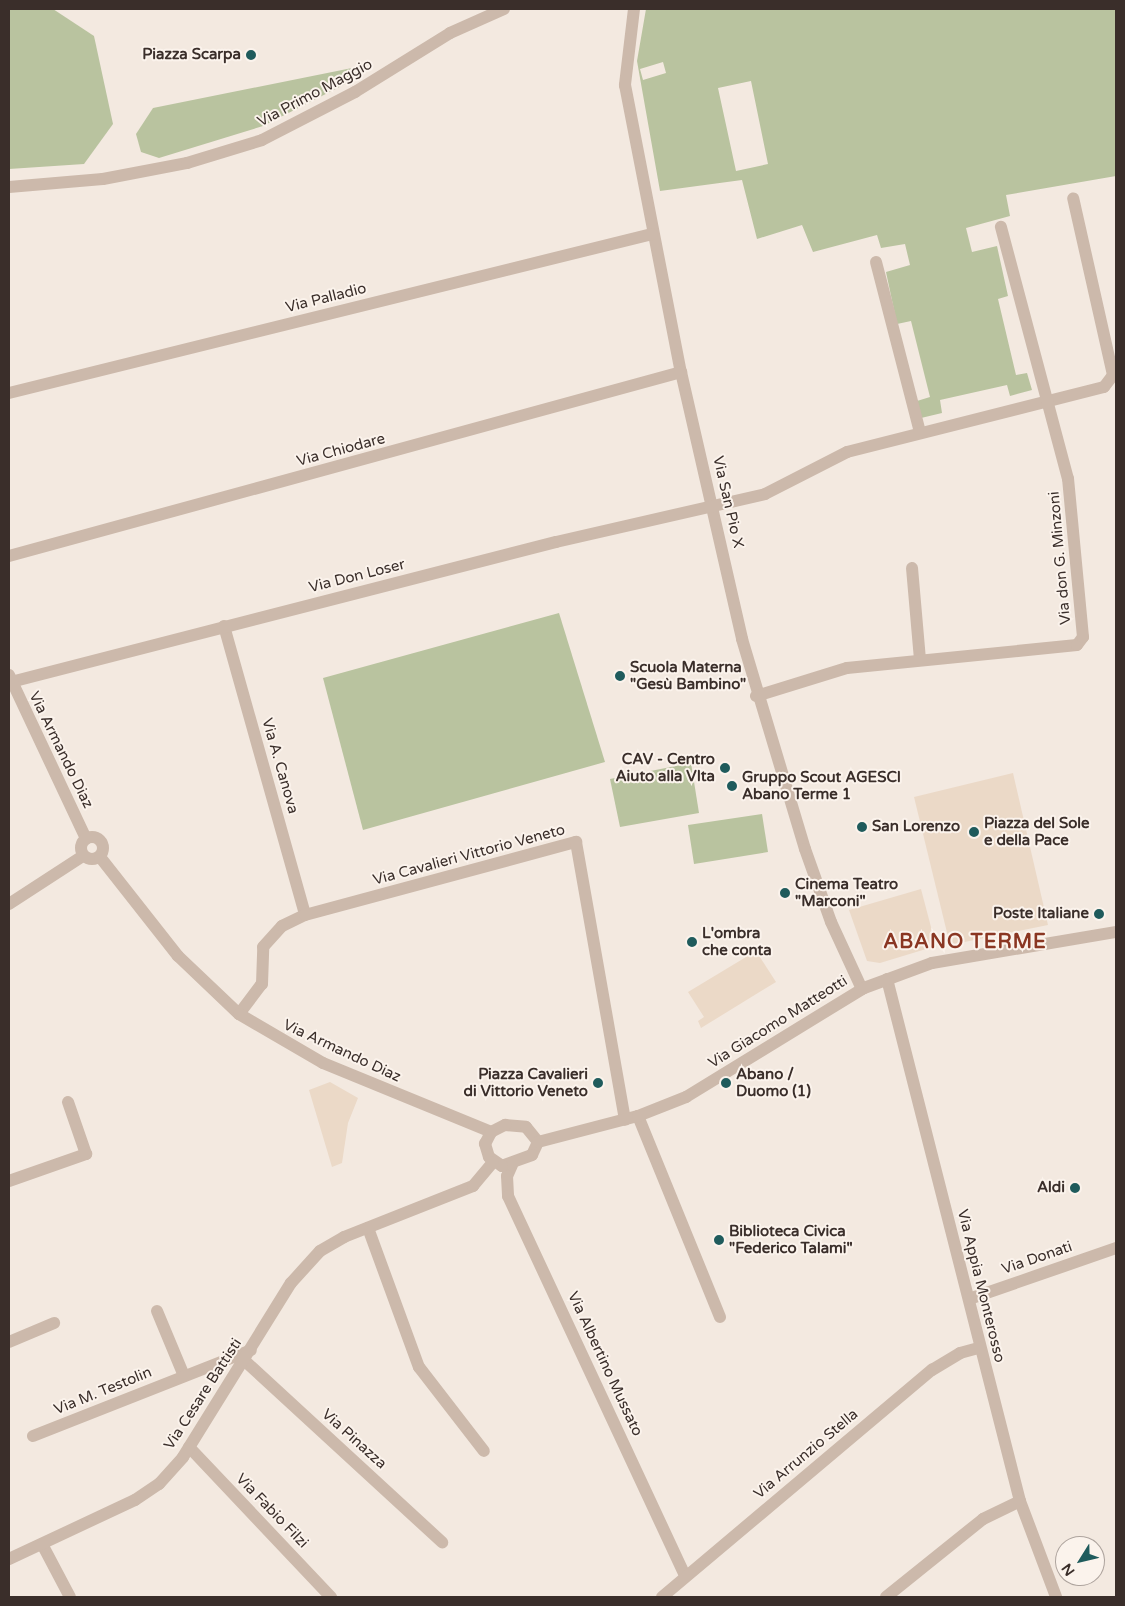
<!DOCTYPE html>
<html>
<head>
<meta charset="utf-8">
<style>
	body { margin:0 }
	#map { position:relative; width:1125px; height:1606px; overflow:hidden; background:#f3e9e0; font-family:"Varela Round",sans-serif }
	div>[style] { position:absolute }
	.green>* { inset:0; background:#b9c39f }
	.plaza>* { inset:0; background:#ebd9c7 }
	.minor>* { height:12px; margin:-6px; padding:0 6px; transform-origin:6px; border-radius:6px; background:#ccb9ab }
	.tertiary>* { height:12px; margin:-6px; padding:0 6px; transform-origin:6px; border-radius:6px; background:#ccb9ab }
	.tertiary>.ring { margin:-6px; padding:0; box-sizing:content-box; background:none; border:12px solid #ccb9ab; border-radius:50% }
	.dots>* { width:14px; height:14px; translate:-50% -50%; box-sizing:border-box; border:2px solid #fbf3ec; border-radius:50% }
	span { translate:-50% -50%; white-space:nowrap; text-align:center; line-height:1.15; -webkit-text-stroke:4px #fbf3ec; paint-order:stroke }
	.poi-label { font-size:15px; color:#3a2e2a; font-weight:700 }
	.right { translate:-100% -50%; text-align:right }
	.left { translate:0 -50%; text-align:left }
	.street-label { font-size:15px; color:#3a2e2a }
	.district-label { font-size:20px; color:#8a3622; font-weight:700; letter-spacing:1px }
	.frame { position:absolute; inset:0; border:10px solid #3a2e2a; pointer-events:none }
	.north { position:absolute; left:1055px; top:1536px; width:50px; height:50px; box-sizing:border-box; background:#fbf3ec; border:1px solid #aea49e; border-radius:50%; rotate:234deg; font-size:14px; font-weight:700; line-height:20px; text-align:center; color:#3a2e2a }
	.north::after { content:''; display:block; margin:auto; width:18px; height:22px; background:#1f5b5c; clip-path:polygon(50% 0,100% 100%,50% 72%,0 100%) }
</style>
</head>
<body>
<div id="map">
	<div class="green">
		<i style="clip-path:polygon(9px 9px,53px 9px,94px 36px,113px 124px,84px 164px,9px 169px)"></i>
		<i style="clip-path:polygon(evenodd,646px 9px,1116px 9px,1116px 176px,1006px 195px,1010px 216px,966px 228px,972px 252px,997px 246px,1008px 296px,998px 299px,1016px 375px,1027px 373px,1032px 390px,1010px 396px,1007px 385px,940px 400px,942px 413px,921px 418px,917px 401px,930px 397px,911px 321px,897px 324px,886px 272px,910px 265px,905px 244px,881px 248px,877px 235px,813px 252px,802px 225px,757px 239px,742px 180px,660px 191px,637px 61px,646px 9px,663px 62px,666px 73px,643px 80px,640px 69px,663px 62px,646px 9px,751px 81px,768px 164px,736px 171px,718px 88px,751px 81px)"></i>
		<i style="clip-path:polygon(352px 68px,359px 77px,263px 126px,159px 158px,141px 152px,136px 134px,153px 108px)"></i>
		<i style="clip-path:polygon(559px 613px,605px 762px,363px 830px,323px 678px)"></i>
		<i style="clip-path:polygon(691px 763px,699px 813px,620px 827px,610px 779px)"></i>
		<i style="clip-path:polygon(762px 814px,768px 852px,694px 864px,688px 825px)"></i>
	</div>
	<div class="plaza">
		<i style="clip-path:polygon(1013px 773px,1048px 925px,950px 945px,914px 797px)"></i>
		<i style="clip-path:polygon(921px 889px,936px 946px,880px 963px,867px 961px,849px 910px)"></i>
		<i style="clip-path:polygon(756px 951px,776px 982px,701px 1028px,698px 1021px,704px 1017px,688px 992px)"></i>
		<i style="clip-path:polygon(330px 1082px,358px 1098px,348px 1123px,342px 1163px,332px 1167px,309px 1090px)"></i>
	</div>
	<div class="minor">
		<i style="left:634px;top:9px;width:77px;rotate:96.8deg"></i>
		<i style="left:625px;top:85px;width:292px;rotate:79deg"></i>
		<i style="left:681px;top:372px;width:274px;rotate:77.1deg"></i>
		<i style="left:742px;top:639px;width:219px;rotate:73.3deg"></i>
		<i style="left:805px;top:849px;width:77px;rotate:70.4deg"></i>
		<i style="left:831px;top:922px;width:74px;rotate:65.2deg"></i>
		<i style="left:9px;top:187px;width:94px;rotate:-4.9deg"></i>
		<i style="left:103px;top:179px;width:86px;rotate:-10.8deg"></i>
		<i style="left:187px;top:163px;width:78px;rotate:-17deg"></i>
		<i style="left:262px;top:140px;width:105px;rotate:-27.3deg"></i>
		<i style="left:355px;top:92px;width:112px;rotate:-31.8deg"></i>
		<i style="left:450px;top:33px;width:59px;rotate:-24deg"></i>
		<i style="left:876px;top:262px;width:176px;rotate:75.5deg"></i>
		<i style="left:9px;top:393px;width:662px;rotate:-13.89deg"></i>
		<i style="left:9px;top:556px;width:697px;rotate:-15.31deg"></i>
		<i style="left:912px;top:568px;width:92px;rotate:85deg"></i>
		<i style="left:224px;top:626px;width:300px;rotate:74.3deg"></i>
		<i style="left:11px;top:682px;width:563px;rotate:-14.41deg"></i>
		<i style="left:556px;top:542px;width:214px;rotate:-12.9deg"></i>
		<i style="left:765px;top:494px;width:92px;rotate:-27.1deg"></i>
		<i style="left:847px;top:452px;width:265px;rotate:-14.2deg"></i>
		<i style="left:1104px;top:387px;width:15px;rotate:-53deg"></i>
		<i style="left:1113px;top:375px;width:181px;rotate:-102.7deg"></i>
		<i style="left:756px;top:696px;width:95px;rotate:-17.1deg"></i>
		<i style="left:847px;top:668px;width:231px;rotate:-5.7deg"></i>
		<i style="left:1077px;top:645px;width:10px;rotate:-53deg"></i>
		<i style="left:1083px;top:637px;width:159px;rotate:-95.4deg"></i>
		<i style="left:1068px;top:479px;width:261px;rotate:-104.9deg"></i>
		<i style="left:9px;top:904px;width:88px;rotate:-33deg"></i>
		<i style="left:887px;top:979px;width:539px;rotate:75.71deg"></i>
		<i style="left:1020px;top:1501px;width:103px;rotate:69.4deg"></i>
		<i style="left:239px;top:1014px;width:38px;rotate:-53deg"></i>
		<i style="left:262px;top:984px;width:37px;rotate:-88deg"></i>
		<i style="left:263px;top:947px;width:28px;rotate:-48deg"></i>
		<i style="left:282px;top:926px;width:25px;rotate:-26deg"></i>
		<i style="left:305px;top:915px;width:281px;rotate:-15.1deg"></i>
		<i style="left:576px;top:842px;width:282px;rotate:80deg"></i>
		<i style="left:512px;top:1165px;width:12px;rotate:114deg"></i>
		<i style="left:507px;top:1176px;width:20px;rotate:87deg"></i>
		<i style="left:508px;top:1196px;width:419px;rotate:65deg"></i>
		<i style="left:9px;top:1181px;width:82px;rotate:-19.3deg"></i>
		<i style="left:86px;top:1154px;width:55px;rotate:-109.1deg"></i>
		<i style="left:368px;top:1228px;width:148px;rotate:69.9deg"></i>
		<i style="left:419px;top:1367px;width:106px;rotate:52.3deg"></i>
		<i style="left:969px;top:1299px;width:156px;rotate:-19.1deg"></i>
		<i style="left:157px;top:1311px;width:70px;rotate:67.4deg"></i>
		<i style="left:9px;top:1342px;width:49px;rotate:-22.9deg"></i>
		<i style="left:245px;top:1361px;width:268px;rotate:42.6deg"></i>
		<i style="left:33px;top:1436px;width:234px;rotate:-21.5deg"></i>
		<i style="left:189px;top:1447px;width:207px;rotate:46.6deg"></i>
		<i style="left:42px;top:1544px;width:60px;rotate:62.2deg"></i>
		<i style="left:662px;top:1597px;width:353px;rotate:-40.1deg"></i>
		<i style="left:932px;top:1370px;width:33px;rotate:-31deg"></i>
		<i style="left:960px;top:1353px;width:20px;rotate:-15deg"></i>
		<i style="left:886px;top:1597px;width:124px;rotate:-38.8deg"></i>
		<i style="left:983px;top:1519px;width:41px;rotate:-25.9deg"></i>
	</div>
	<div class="tertiary">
		<i style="left:9px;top:675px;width:181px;rotate:64.8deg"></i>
		<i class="ring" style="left:81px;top:837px;width:10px;height:10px"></i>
		<i style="left:100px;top:857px;width:126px;rotate:51.8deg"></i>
		<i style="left:178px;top:956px;width:84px;rotate:43.6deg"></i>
		<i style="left:239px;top:1014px;width:97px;rotate:30.3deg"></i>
		<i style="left:323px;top:1063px;width:182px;rotate:22.3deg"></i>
		<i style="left:638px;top:1116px;width:217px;rotate:67.8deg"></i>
		<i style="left:505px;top:1125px;width:21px;rotate:5deg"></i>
		<i style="left:526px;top:1127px;width:19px;rotate:51deg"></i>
		<i style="left:538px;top:1142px;width:14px;rotate:115deg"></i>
		<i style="left:532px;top:1155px;width:32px;rotate:160deg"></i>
		<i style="left:502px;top:1166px;width:16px;rotate:-145deg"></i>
		<i style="left:489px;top:1157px;width:14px;rotate:-107deg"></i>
		<i style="left:485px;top:1144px;width:13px;rotate:-63deg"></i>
		<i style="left:491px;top:1132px;width:16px;rotate:-27deg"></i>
		<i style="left:538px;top:1142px;width:103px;rotate:-14.6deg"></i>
		<i style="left:638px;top:1116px;width:52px;rotate:-21.6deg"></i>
		<i style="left:686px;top:1097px;width:209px;rotate:-31.5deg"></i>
		<i style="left:864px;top:988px;width:72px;rotate:-20.2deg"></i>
		<i style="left:932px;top:963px;width:187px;rotate:-9.6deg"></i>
		<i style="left:9px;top:1559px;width:139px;rotate:-25.1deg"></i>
		<i style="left:135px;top:1500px;width:29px;rotate:-34deg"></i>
		<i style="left:159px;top:1484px;width:36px;rotate:-48deg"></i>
		<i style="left:183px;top:1457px;width:205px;rotate:-58.2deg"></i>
		<i style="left:291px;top:1283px;width:43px;rotate:-47.8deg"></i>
		<i style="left:320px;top:1251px;width:28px;rotate:-30deg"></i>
		<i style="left:344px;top:1237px;width:139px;rotate:-21.6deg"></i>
		<i style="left:473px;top:1186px;width:31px;rotate:-50deg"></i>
	</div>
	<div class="dots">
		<i style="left:251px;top:55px;background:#1f5b5c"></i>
		<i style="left:620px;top:676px;background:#1f5b5c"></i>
		<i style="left:725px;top:768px;background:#1f5b5c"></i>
		<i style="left:732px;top:786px;background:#1f5b5c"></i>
		<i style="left:862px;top:827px;background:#1f5b5c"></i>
		<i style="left:974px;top:832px;background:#1f5b5c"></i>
		<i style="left:785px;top:893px;background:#1f5b5c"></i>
		<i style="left:1099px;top:914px;background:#1f5b5c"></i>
		<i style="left:692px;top:942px;background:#1f5b5c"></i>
		<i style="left:598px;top:1083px;background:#1f5b5c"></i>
		<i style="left:726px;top:1083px;background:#1f5b5c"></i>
		<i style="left:1075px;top:1188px;background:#1f5b5c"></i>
		<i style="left:719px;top:1240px;background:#1f5b5c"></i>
	</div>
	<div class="poi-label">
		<span class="right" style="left:241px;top:55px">Piazza Scarpa</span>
		<span class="left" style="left:630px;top:676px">Scuola Materna<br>"Gesù Bambino"</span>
		<span class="right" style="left:715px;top:768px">CAV - Centro<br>Aiuto alla VIta</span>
		<span class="left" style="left:742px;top:786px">Gruppo Scout AGESCI<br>Abano Terme 1</span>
		<span class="left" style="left:984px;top:832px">Piazza del Sole<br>e della Pace</span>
		<span class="left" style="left:872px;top:827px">San Lorenzo</span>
		<span class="left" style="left:795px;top:893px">Cinema Teatro<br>"Marconi"</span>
		<span class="right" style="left:1089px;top:914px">Poste Italiane</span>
		<span class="left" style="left:702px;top:942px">L'ombra<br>che conta</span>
		<span class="right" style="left:588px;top:1083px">Piazza Cavalieri<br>di Vittorio Veneto</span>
		<span class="left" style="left:736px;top:1083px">Abano /<br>Duomo (1)</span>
		<span class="right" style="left:1065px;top:1188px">Aldi</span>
		<span class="left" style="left:729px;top:1240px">Biblioteca Civica<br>"Federico Talami"</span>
	</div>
	<div class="street-label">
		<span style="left:315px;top:93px;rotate:-28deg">Via Primo Maggio</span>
		<span style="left:326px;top:298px;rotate:-14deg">Via Palladio</span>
		<span style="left:341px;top:450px;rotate:-15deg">Via Chiodare</span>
		<span style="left:728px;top:502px;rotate:77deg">Via San Pio X</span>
		<span style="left:1060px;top:558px;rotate:-95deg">Via don G. Minzoni</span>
		<span style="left:357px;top:576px;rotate:-14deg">Via Don Loser</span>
		<span style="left:61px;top:750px;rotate:64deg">Via Armando Diaz</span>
		<span style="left:280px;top:766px;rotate:74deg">Via A. Canova</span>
		<span style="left:469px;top:855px;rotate:-15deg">Via Cavalieri Vittorio Veneto</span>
		<span style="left:778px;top:1022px;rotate:-32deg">Via Giacomo Matteotti</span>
		<span style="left:342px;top:1051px;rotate:25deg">Via Armando Diaz</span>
		<span style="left:1037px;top:1258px;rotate:-19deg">Via Donati</span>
		<span style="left:981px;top:1286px;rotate:76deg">Via Appia Monterosso</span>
		<span style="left:605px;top:1364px;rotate:65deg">Via Albertino Mussato</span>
		<span style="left:103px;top:1391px;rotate:-22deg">Via M. Testolin</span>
		<span style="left:203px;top:1394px;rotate:-57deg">Via Cesare Battisti</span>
		<span style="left:354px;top:1439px;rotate:42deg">Via Pinazza</span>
		<span style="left:806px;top:1454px;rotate:-40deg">Via Arrunzio Stella</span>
		<span style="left:272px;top:1511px;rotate:46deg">Via Fabio Filzi</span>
	</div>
	<div class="district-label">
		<span style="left:965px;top:942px">ABANO TERME</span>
	</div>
	<div class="frame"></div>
	<div class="north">N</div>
</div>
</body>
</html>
